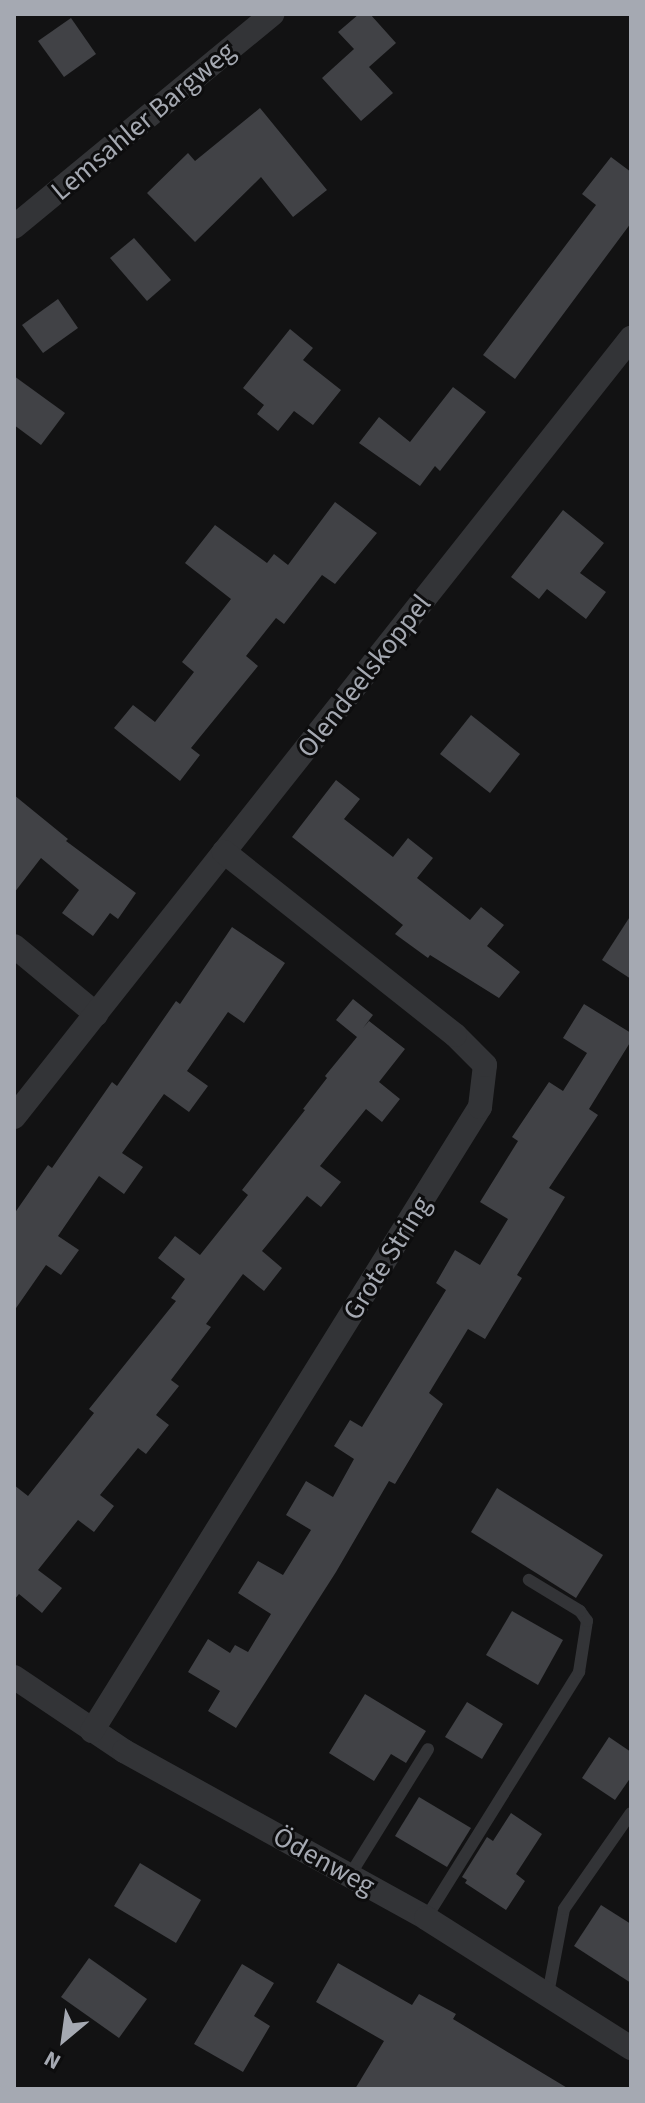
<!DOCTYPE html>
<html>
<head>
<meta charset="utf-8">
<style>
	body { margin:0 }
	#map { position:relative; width:645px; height:2103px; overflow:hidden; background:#121213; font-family:"Source Sans 3",sans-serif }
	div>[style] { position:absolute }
	.building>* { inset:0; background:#414246 }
	.service>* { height:12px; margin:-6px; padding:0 6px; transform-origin:6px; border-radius:6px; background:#333437 }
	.minor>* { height:24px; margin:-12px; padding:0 12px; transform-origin:12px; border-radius:12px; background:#333437 }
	span { translate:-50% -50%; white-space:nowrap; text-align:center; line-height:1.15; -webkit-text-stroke:6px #0d0d0e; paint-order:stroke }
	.street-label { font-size:28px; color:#a5a9b2 }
	.frame { position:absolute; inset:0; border:16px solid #a5a9b2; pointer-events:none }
	.north { position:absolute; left:24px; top:1999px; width:80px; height:80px; -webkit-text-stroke:6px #0d0d0e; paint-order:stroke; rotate:209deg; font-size:22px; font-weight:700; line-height:32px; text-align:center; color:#a5a9b2 }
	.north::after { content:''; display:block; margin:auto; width:28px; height:36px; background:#a5a9b2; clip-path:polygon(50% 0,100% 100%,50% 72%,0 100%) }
</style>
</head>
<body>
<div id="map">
	<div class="building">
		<i style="clip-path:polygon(359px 14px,370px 14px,396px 43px,369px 67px,393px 93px,361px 121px,322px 78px,354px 49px,338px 32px)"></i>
		<i style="clip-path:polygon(71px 18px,96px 54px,64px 77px,38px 41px)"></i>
		<i style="clip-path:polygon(260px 108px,327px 190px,293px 217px,261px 177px,195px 242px,147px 193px,188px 153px,195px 161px)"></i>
		<i style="clip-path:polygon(611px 157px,631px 172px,631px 223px,515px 379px,483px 355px,596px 205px,582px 194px)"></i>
		<i style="clip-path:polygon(134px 238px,171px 280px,147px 301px,110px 258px)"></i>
		<i style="clip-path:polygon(58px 299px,78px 328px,43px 353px,22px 325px)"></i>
		<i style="clip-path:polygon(290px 329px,313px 348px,303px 360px,341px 390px,313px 425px,294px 411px,278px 431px,257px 414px,264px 405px,243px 388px)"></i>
		<i style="clip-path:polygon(14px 376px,65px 413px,41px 445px,14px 425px)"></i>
		<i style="clip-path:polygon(453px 387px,486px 412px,440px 471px,435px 466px,420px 486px,359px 443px,379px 417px,410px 442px)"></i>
		<i style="clip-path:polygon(335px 502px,377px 533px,335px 584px,322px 575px,284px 624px,276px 618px,246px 656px,258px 666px,191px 748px,200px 755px,180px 781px,114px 728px,133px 705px,155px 722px,194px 672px,182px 662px,231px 599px,185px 563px,215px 525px,267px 563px,274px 554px,288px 565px)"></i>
		<i style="clip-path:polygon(563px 510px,604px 543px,580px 573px,606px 592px,586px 619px,547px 589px,539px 599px,511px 577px)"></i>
		<i style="clip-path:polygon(471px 715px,520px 754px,490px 793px,440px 754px)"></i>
		<i style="clip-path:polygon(336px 780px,360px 799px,344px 819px,393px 857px,408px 838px,433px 858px,417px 878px,470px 920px,481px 907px,504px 925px,487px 946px,520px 972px,499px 998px,430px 955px,428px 958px,395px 934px,403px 925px,292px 837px)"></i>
		<i style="clip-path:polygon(14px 795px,68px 839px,66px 841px,136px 893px,118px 919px,110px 913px,93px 936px,62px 913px,79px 890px,41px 858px,14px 893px)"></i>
		<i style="clip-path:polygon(631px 915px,631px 979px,602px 960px)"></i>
		<i style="clip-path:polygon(232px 927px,285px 963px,244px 1023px,228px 1012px,187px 1071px,208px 1086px,189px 1112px,164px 1094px,122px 1153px,143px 1167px,124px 1194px,99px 1176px,58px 1236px,79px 1250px,61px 1275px,46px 1265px,14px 1311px,14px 1214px,48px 1165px,52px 1168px,112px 1082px,117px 1086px,176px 1001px,180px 1004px)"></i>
		<i style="clip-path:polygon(353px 999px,373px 1015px,363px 1028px,369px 1021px,405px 1049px,379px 1082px,400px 1099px,382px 1122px,366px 1109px,320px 1166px,341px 1182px,321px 1207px,307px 1196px,262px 1251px,282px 1268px,264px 1291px,243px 1274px,206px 1324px,211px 1327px,171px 1380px,179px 1386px,156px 1415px,169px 1425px,146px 1454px,138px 1448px,100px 1495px,114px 1506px,94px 1532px,78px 1520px,38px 1570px,62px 1588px,42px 1613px,19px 1594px,14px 1600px,14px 1485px,28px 1496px,94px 1413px,89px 1409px,176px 1301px,171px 1298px,185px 1279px,158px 1258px,175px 1236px,200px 1255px,248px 1195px,242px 1190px,305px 1110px,303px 1109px,327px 1078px,325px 1076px,357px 1037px,336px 1020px)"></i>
		<i style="clip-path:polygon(584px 1004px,631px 1033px,631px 1041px,589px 1109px,598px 1115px,549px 1188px,565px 1197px,517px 1275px,522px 1278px,485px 1339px,468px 1329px,429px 1393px,443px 1404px,395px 1484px,389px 1481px,336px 1572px,236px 1728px,208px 1711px,220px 1691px,188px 1672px,208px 1639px,230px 1653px,235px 1645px,248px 1652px,271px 1614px,238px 1593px,258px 1561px,283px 1575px,311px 1530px,286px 1515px,306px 1481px,333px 1497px,354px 1459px,334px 1446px,350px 1420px,362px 1427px,376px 1404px,446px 1290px,436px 1283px,455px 1250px,480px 1265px,508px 1219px,480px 1202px,518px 1141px,512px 1137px,549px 1082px,563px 1091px,587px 1053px,563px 1038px)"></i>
		<i style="clip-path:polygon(497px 1488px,603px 1555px,576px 1598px,471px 1532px)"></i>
		<i style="clip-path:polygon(512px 1611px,563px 1640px,538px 1685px,486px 1655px)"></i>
		<i style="clip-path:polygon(365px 1694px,426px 1731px,406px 1763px,391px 1754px,374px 1781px,329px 1753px)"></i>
		<i style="clip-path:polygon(467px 1702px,503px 1724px,482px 1759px,445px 1737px)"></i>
		<i style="clip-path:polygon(609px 1737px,631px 1752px,631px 1777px,615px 1800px,582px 1778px)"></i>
		<i style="clip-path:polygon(419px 1797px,471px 1828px,447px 1867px,395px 1836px)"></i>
		<i style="clip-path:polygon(511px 1813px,542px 1834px,516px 1874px,525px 1881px,506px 1910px,465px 1883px,467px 1880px,462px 1877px,487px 1837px,493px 1841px)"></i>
		<i style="clip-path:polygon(140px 1863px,201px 1900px,176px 1943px,114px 1906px)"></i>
		<i style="clip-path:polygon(601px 1905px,631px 1924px,631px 1983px,574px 1946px)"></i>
		<i style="clip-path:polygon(89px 1958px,147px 1999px,119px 2038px,61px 1997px)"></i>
		<i style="clip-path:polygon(338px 1963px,412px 2005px,419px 1994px,456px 2014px,453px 2019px,569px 2089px,355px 2089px,384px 2041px,316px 2002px)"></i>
		<i style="clip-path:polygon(242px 1964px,274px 1983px,254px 2016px,270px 2026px,243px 2072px,194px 2044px)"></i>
	</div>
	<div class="service">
		<i style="left:350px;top:1875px;width:148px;rotate:-58.2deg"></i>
		<i style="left:426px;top:1918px;width:290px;rotate:-58.1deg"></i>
		<i style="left:579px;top:1672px;width:52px;rotate:-81.1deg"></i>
		<i style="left:587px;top:1621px;width:12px;rotate:-125deg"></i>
		<i style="left:580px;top:1611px;width:60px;rotate:-148.7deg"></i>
		<i style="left:548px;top:1994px;width:86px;rotate:-79.3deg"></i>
		<i style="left:564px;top:1909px;width:117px;rotate:-55.1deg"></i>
	</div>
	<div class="minor">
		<i style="left:14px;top:227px;width:335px;rotate:-39.5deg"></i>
		<i style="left:14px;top:946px;width:107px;rotate:39.7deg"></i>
		<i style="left:14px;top:1117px;width:994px;rotate:-51.62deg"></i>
		<i style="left:14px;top:1677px;width:133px;rotate:33.9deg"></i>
		<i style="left:124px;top:1751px;width:345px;rotate:28.9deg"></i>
		<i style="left:426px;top:1918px;width:243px;rotate:32.4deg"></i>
		<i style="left:92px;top:1731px;width:735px;rotate:-58.13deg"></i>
		<i style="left:480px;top:1107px;width:42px;rotate:-83.2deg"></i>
		<i style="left:485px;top:1065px;width:42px;rotate:-135deg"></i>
		<i style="left:455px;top:1035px;width:295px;rotate:-141.6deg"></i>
	</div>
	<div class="street-label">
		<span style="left:143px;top:121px;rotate:-40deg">Lemsahler Bargweg</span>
		<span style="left:364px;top:676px;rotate:-52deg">Olendeelskoppel</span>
		<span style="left:387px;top:1258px;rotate:-58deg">Grote String</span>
		<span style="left:324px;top:1861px;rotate:29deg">Ödenweg</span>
	</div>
	<div class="frame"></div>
	<div class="north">N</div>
</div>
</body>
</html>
